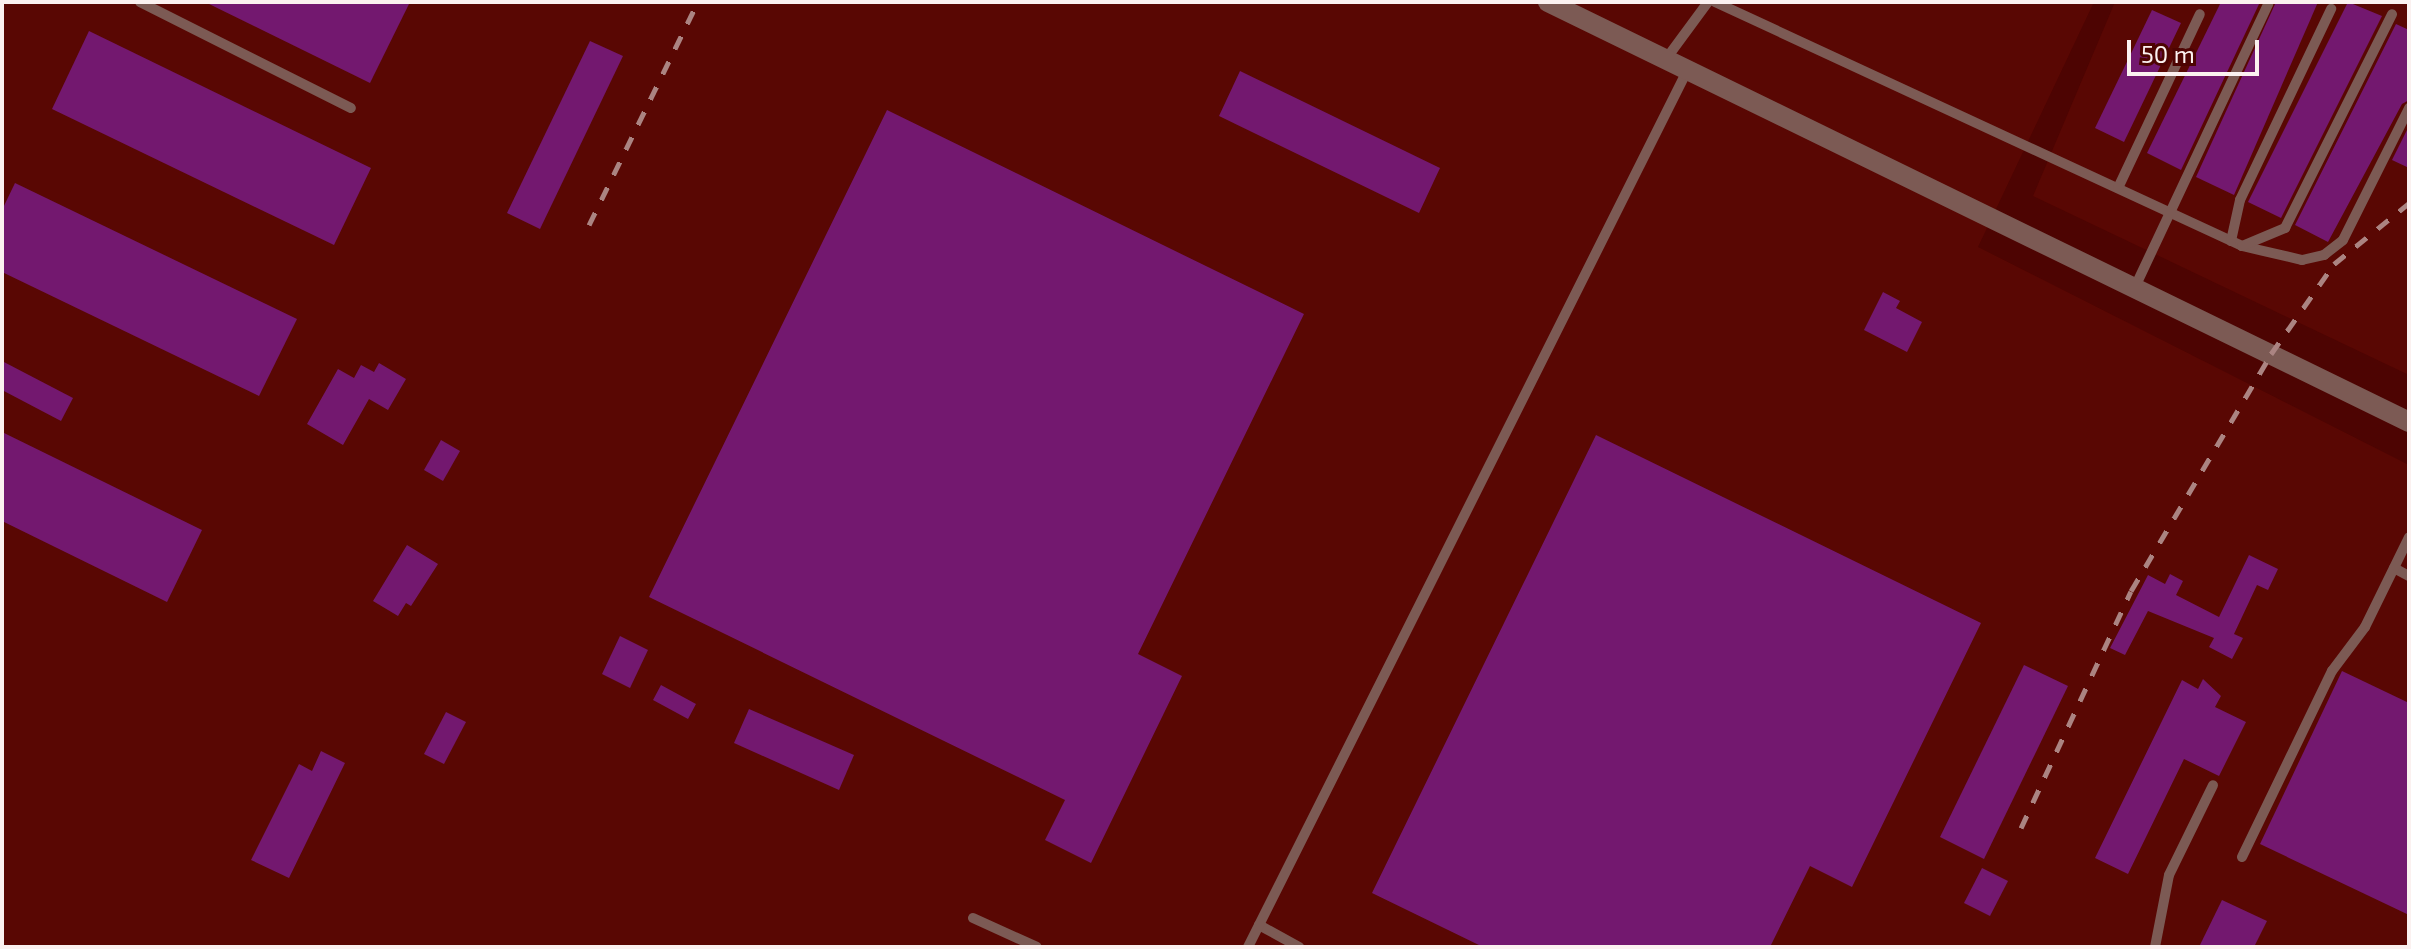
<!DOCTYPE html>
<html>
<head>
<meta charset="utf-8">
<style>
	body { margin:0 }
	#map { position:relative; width:2411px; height:949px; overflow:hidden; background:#4d0402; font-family:"Exo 2",sans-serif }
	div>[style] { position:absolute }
	.built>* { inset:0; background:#590703 }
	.building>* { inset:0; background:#73186f }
	.lane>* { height:10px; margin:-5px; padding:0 5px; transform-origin:5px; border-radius:5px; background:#7c5a54 }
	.street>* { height:20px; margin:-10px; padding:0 10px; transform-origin:10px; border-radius:10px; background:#7c5a54 }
	.rail>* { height:5px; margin-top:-2.5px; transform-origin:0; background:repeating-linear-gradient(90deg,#ab8482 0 14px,transparent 0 28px) }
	span { translate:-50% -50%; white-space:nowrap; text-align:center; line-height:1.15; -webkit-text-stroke:7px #4d0402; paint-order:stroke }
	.frame { position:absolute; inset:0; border:4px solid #fbf1f0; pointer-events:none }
	.scale { position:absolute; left:2127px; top:40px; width:132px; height:36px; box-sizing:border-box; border:4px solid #fbf1f0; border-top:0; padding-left:10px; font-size:24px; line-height:28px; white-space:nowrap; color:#fbf1f0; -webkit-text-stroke:6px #4d0402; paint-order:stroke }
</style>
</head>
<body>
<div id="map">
	<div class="built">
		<i style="clip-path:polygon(2px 2px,2094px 2px,1978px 247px,2409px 465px,2409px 947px,2px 947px)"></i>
		<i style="clip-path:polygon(2115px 2px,2409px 2px,2409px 375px,2033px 196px)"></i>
	</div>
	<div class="building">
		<i style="clip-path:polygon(205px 2px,410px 2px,370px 83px)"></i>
		<i style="clip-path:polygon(2221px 2px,2260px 2px,2181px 170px,2147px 153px)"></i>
		<i style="clip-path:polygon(2276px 2px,2318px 2px,2234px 195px,2196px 177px)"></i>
		<i style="clip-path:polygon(2348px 2px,2382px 16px,2281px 218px,2248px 202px)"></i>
		<i style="clip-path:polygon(2152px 10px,2181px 23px,2124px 142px,2095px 128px)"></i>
		<i style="clip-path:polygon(2396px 24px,2409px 30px,2409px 100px,2402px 104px,2328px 242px,2295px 225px)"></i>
		<i style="clip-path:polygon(89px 31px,371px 168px,334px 245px,52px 109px)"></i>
		<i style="clip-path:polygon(590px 41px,623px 56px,540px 229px,507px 213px)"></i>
		<i style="clip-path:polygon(1240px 71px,1440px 168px,1419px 213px,1219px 116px)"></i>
		<i style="clip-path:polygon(887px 110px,1304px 314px,1138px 654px,1182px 676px,1091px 863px,1045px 840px,1065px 800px,649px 597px)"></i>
		<i style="clip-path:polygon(2409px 126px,2409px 168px,2392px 160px)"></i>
		<i style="clip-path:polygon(15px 183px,297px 319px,259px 396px,2px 272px,2px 210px)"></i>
		<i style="clip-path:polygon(1883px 292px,1900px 301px,1896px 308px,1922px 322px,1907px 352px,1864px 330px)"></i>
		<i style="clip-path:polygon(2px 361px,73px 398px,61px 421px,2px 390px)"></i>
		<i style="clip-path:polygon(379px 363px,406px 379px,388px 410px,369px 399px,343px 445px,307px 424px,338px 369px,354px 378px,361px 365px,374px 372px)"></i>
		<i style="clip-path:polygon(2px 432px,202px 530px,167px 602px,2px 521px)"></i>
		<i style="clip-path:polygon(1596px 435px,1981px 623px,1852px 887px,1810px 866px,1770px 947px,1483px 947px,1372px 893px)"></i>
		<i style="clip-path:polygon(441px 440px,460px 451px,443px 481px,424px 470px)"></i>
		<i style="clip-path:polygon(407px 545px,438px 564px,411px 606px,406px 603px,398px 616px,373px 601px)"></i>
		<i style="clip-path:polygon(2249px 555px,2278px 569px,2268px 590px,2257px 585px,2234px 634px,2243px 638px,2232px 659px,2209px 647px,2214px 638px,2148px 611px,2125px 655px,2110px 648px,2148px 575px,2165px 584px,2170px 574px,2183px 581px,2176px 595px,2219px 617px)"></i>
		<i style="clip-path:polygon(620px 636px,648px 650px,630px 688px,602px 674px)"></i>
		<i style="clip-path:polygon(2024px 665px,2068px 686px,1984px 859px,1940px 837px)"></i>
		<i style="clip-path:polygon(2342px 671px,2409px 703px,2409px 915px,2260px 844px)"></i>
		<i style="clip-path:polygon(2203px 679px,2221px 696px,2215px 707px,2246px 722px,2219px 776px,2184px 759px,2128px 874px,2095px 858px,2182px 680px,2198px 689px)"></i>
		<i style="clip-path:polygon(661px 685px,696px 704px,688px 719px,653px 700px)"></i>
		<i style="clip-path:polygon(749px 709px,854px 755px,839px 790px,734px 743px)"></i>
		<i style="clip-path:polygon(446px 712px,466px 722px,444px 764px,424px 754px)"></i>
		<i style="clip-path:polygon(321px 751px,345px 763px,289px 878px,251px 860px,299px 764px,312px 771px)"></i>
		<i style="clip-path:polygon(1982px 868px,2008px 881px,1990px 916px,1964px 903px)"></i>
		<i style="clip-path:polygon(2222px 900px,2267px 921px,2254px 947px,2199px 947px)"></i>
	</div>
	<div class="lane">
		<i style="left:140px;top:2px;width:236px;rotate:26.7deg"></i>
		<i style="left:1715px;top:2px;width:581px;rotate:24.84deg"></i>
		<i style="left:2242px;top:246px;width:62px;rotate:13.1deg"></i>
		<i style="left:2302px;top:260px;width:23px;rotate:-13deg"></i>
		<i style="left:2324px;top:255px;width:24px;rotate:-38deg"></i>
		<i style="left:2343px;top:240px;width:148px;rotate:-63.4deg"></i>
		<i style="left:1666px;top:59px;width:71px;rotate:-53.6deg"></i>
		<i style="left:2118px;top:188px;width:192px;rotate:-64.8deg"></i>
		<i style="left:2231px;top:241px;width:42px;rotate:-77.6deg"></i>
		<i style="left:2240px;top:200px;width:212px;rotate:-64.5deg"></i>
		<i style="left:2242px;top:246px;width:47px;rotate:-22.7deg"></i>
		<i style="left:2285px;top:228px;width:239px;rotate:-63.4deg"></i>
		<i style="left:2135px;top:287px;width:313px;rotate:-64.8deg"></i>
		<i style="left:2394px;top:568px;width:17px;rotate:28deg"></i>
		<i style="left:2242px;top:857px;width:207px;rotate:-64.2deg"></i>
		<i style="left:2332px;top:671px;width:55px;rotate:-53.1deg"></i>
		<i style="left:2365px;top:627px;width:100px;rotate:-63.9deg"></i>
		<i style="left:973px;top:918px;width:70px;rotate:24.4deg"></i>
		<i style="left:1259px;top:925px;width:46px;rotate:28.8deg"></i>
		<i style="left:1248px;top:947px;width:982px;rotate:-63.38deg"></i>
		<i style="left:2155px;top:947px;width:73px;rotate:-79deg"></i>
		<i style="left:2169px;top:875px;width:100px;rotate:-63.9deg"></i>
	</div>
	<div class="street">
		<i style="left:1548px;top:2px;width:958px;rotate:26deg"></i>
	</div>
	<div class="rail">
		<i style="left:589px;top:225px;width:248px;rotate:-64deg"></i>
		<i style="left:2021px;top:828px;width:261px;rotate:-65.1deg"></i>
		<i style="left:2131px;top:591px;width:275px;rotate:-59.4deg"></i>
		<i style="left:2271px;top:354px;width:110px;rotate:-55deg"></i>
		<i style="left:2334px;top:264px;width:97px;rotate:-39.1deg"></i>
	</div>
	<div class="frame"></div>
	<div class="scale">50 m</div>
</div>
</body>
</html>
